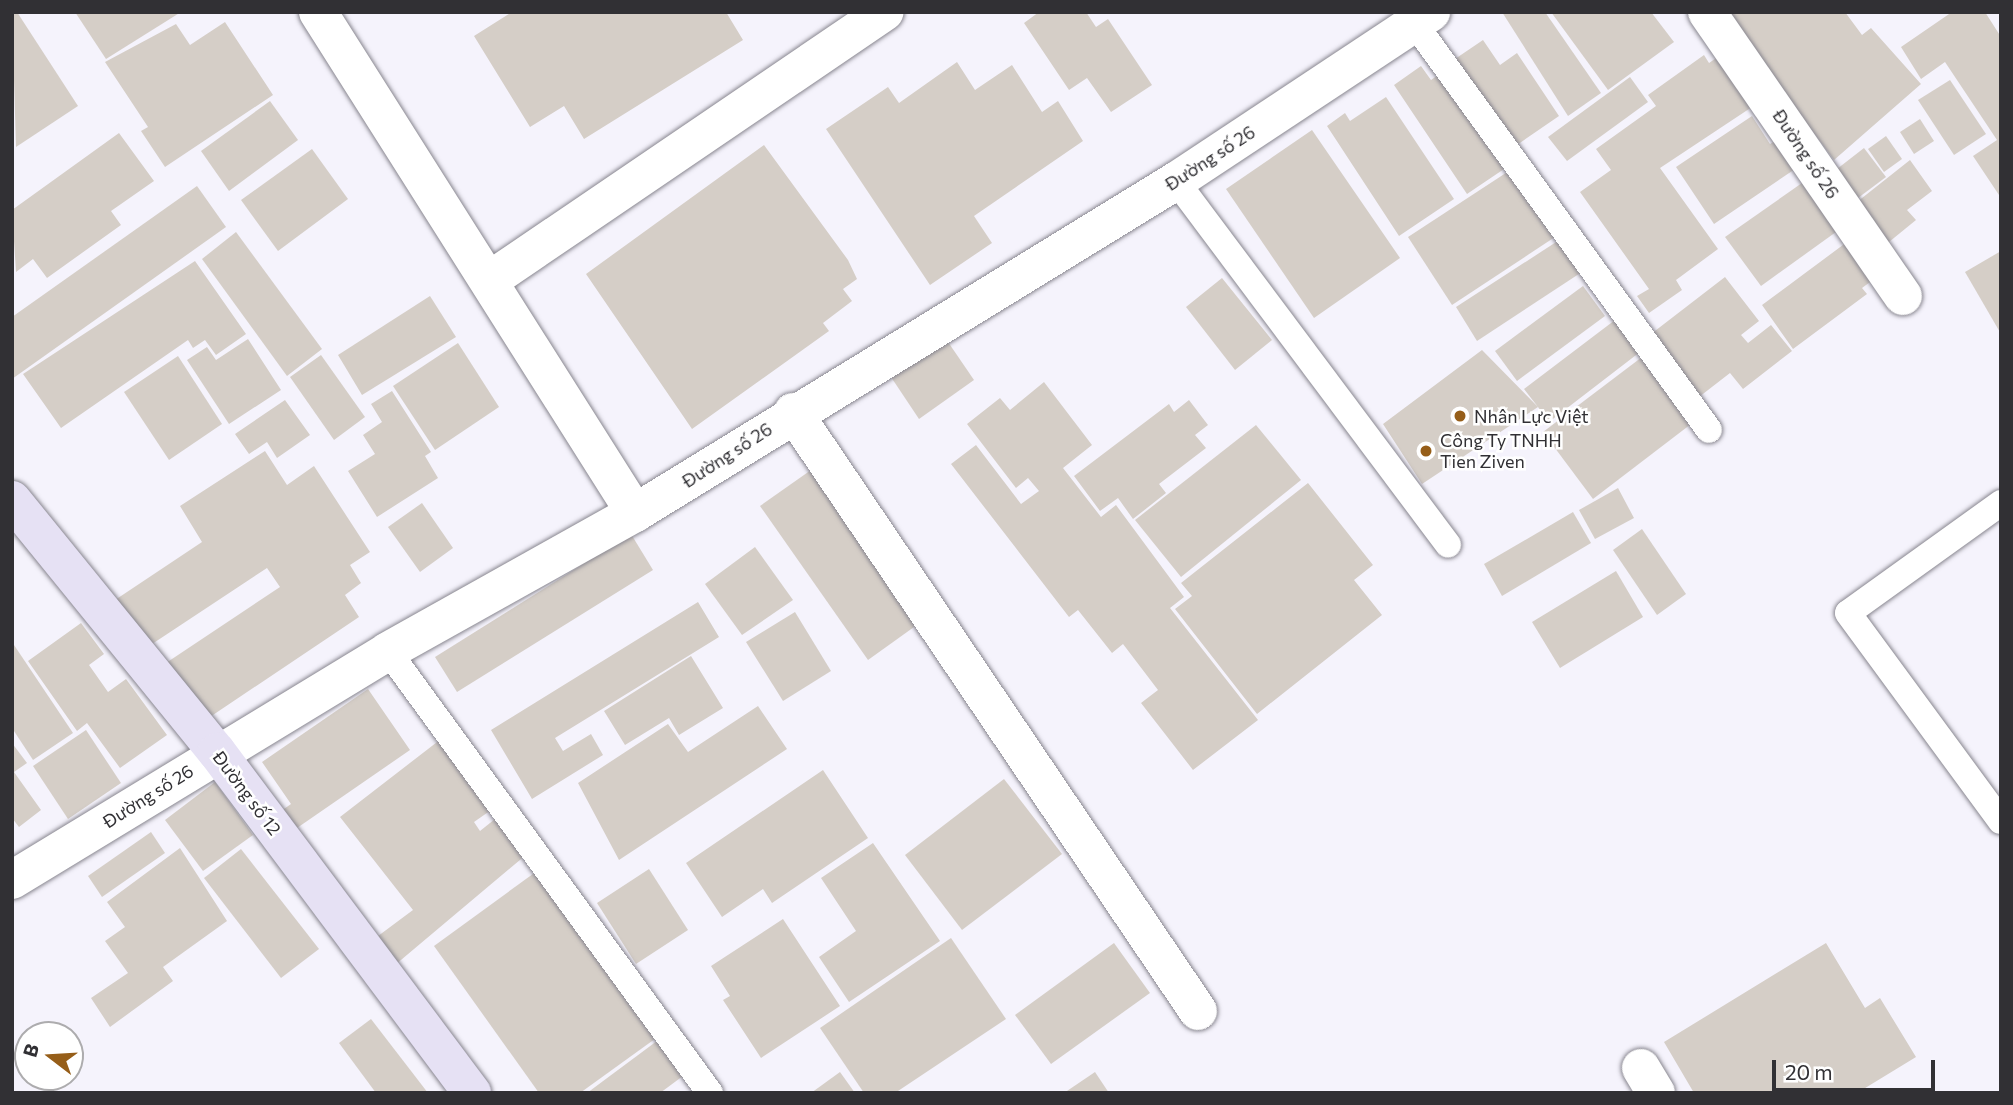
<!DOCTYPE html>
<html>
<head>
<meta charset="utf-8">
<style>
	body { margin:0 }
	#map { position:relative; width:2013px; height:1105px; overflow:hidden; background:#f5f3fc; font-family:Commissioner,sans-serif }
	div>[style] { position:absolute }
	.building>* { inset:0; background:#d5cec7 }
	.roads { filter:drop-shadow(0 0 2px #88868f) drop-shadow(0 0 2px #88868f) }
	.lane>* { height:26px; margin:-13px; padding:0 13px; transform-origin:13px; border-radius:13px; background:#fff }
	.street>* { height:38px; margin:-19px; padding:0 19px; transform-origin:19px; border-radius:19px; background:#fff }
	.secondary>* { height:38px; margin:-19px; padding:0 19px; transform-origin:19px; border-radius:19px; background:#e6e1f4 }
	.dots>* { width:19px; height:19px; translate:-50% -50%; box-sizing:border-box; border:4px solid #fff; border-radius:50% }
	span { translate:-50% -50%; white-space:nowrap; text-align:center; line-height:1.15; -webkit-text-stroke:5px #fff; paint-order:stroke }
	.street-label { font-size:18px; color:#313034 }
	.poi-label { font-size:18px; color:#313034 }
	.left { translate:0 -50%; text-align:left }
	.frame { position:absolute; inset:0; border:14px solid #313034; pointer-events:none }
	.north { position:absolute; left:14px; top:1021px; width:70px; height:70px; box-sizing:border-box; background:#fff; border:2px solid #adacae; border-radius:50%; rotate:287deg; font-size:19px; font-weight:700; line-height:28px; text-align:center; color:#313034 }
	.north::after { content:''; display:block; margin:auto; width:24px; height:32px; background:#965e19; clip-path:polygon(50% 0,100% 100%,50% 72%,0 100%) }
	.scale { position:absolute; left:1772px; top:1060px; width:163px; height:32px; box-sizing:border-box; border:4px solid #313034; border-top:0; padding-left:9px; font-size:21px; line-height:24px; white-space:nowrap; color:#313034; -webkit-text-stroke:5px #fff; paint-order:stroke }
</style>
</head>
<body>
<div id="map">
	<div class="building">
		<i style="clip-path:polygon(17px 12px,78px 106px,16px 147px,12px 13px)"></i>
		<i style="clip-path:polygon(75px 12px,181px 12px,106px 59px)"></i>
		<i style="clip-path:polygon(512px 12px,726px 12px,743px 40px,584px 139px,564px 106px,530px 127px,474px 36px)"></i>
		<i style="clip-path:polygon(1039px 12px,1086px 12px,1096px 27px,1108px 19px,1152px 85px,1111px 112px,1087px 78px,1069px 90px,1024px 23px)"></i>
		<i style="clip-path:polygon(1502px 12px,1545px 12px,1601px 93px,1568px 116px)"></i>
		<i style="clip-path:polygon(1551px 12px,1651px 12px,1674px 42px,1608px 90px)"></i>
		<i style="clip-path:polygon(1723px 12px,1845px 12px,1862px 35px,1871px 28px,1921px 84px,1834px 160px)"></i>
		<i style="clip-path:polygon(1952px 12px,1985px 12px,2001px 37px,2001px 198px,1973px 156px,1997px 140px,1945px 62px,1921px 79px,1901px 47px)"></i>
		<i style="clip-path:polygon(225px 22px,273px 95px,165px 167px,141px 131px,148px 127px,105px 62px,176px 24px,190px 45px)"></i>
		<i style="clip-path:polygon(1483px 40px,1500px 65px,1517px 53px,1559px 116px,1514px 147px,1455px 59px)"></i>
		<i style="clip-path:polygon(1728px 50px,1752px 107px,1660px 168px,1718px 249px,1676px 280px,1682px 290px,1649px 313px,1637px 296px,1649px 289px,1580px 192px,1611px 170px,1596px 149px,1656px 106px,1648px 95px,1704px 55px,1709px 63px)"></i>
		<i style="clip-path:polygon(957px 62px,975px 90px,1012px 65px,1042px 112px,1058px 101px,1083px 141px,974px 216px,992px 243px,930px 285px,826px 129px,888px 87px,899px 103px)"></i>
		<i style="clip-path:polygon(1421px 66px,1431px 80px,1444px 71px,1507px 167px,1467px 194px,1394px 85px)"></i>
		<i style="clip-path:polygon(1630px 77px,1648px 102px,1567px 161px,1548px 137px)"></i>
		<i style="clip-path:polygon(1950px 80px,1986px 134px,1954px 155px,1918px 100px)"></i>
		<i style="clip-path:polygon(1386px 97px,1454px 199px,1399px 236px,1327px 126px,1345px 113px,1350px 121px)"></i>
		<i style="clip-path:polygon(270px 101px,298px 140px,229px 191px,201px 151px)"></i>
		<i style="clip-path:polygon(1752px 116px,1770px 144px,1778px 139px,1798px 167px,1714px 224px,1676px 167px)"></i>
		<i style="clip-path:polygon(1920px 119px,1934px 141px,1914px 154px,1900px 132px)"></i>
		<i style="clip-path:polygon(1312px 130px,1400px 258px,1314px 318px,1226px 189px)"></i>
		<i style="clip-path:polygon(119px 133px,154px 181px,111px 211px,121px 225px,47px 278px,33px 259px,16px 272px,12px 210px)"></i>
		<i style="clip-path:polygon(1886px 136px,1902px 159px,1884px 172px,1868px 149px)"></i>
		<i style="clip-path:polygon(764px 145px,848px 260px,857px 279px,843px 289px,852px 301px,823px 323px,829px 331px,692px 429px,586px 274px)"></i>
		<i style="clip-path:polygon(1864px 148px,1886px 177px,1858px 198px,1837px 169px)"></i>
		<i style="clip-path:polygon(312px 149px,348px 199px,278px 251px,241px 200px)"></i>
		<i style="clip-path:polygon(1910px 160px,1932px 191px,1907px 210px,1916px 220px,1889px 242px,1857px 202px)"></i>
		<i style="clip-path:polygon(1515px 167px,1558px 235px,1452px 305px,1408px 237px)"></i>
		<i style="clip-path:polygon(1802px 183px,1836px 232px,1761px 286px,1725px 237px)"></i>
		<i style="clip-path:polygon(197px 186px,226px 227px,12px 379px,12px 317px)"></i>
		<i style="clip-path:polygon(236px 232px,322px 349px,287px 376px,202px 259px)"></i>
		<i style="clip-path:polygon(1567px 235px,1588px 268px,1477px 341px,1456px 307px)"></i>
		<i style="clip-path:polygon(1847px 242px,1874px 279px,1862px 288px,1867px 294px,1793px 349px,1762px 305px)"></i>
		<i style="clip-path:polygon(2001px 251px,2001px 334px,1965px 272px)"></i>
		<i style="clip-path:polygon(195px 261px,246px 334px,216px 355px,205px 340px,193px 348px,188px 340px,61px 428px,23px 374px)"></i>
		<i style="clip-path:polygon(1725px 277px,1759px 321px,1741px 335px,1748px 343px,1771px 325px,1792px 351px,1743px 389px,1730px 373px,1699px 397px,1651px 334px)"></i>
		<i style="clip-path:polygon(1222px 278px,1272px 340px,1235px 370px,1186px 307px)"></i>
		<i style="clip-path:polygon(1583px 286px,1605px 316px,1517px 381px,1495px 351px)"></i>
		<i style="clip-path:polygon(430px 296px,456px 337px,362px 395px,338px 355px)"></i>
		<i style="clip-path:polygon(1615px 320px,1640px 352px,1549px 422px,1538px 407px,1422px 484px,1383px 424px,1482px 350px,1538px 407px,1524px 389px)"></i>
		<i style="clip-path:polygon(248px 339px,281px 390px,229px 424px,187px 360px,207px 347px,216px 360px)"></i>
		<i style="clip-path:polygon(946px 339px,974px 380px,919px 419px,891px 377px)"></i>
		<i style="clip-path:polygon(458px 343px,499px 407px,435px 450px,393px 386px)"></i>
		<i style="clip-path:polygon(1646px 354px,1695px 421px,1593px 499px,1543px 432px)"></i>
		<i style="clip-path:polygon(321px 355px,365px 417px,334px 440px,290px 377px)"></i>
		<i style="clip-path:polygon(178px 356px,222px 424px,169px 460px,124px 392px)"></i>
		<i style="clip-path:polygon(1044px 382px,1092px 445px,1063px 468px,1101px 517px,1116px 505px,1184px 597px,1170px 608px,1258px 720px,1193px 770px,1141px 703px,1158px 690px,1123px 644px,1112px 653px,1078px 610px,1069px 617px,951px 464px,976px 445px,1021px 504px,1039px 491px,1028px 478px,1016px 488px,967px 424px,1000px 398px,1010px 410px)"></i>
		<i style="clip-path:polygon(392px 391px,431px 452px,425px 456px,438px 478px,377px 517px,348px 471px,375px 454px,363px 435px,382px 422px,371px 404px)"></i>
		<i style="clip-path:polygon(285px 400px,310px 435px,277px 458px,267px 442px,249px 454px,235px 434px)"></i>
		<i style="clip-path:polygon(1189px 400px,1208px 425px,1195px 435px,1206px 448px,1159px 484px,1166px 493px,1133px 519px,1118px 498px,1100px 511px,1074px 476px,1169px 404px,1174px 412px)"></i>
		<i style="clip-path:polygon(1256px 425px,1301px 480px,1181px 577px,1135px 520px)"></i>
		<i style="clip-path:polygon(265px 451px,287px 485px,314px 466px,370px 552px,350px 565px,361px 583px,345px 595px,359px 617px,204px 721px,166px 663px,280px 587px,267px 568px,143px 650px,112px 602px,202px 542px,180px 506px)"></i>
		<i style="clip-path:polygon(821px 463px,928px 617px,868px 660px,760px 506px)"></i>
		<i style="clip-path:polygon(1308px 483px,1373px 565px,1354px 580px,1382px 615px,1257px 714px,1175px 609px,1192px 596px,1181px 583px)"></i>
		<i style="clip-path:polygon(1618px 488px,1634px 518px,1595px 539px,1579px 510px)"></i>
		<i style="clip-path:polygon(422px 503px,453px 548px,420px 572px,388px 527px)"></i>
		<i style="clip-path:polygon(1573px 512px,1591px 543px,1502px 596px,1484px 564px)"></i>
		<i style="clip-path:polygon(1642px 529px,1686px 594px,1657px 615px,1613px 550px)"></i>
		<i style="clip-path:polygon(631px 534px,653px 570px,457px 692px,435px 657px)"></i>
		<i style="clip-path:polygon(755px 547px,793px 600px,742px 635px,705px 584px)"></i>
		<i style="clip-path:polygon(1616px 571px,1643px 617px,1560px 668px,1532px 622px)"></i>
		<i style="clip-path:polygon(698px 602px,719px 637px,555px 738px,563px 751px,591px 734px,603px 755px,532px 799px,491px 730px)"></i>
		<i style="clip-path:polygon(795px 612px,831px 671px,783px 701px,746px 642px)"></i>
		<i style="clip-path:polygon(81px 623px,104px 654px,89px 665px,108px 692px,126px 679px,167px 735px,120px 768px,87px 723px,77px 731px,28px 661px)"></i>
		<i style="clip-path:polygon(12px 642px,73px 733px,33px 760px,12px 728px)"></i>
		<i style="clip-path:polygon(691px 656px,723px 708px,679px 735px,669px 718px,625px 745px,604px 711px)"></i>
		<i style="clip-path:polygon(368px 689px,410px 750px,284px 837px,271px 818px,291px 804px,262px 762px)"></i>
		<i style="clip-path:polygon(758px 706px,787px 749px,619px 860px,578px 783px,668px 724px,688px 752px)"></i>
		<i style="clip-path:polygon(86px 730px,121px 783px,68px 819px,33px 766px)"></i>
		<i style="clip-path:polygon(441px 739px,494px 808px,474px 822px,480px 831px,510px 807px,539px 844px,395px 965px,374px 939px,413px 910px,340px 817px)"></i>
		<i style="clip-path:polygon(12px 743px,27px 763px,14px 772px,41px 810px,19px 827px,12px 818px)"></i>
		<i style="clip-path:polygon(823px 770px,868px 838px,772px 903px,763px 889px,722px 917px,686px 863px)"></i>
		<i style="clip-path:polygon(1004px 779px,1062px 854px,962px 930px,905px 855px)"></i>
		<i style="clip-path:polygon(215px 782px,253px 835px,203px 871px,165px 820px)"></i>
		<i style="clip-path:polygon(151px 832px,165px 853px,102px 897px,88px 876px)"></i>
		<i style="clip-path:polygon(873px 843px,940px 941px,849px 1002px,819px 957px,856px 931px,821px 878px)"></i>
		<i style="clip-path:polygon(180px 848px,227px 921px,163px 967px,173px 981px,110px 1027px,91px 998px,128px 973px,105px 941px,125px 927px,107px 902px)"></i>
		<i style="clip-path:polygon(241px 849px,319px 949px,281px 978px,204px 878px)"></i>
		<i style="clip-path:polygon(649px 869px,688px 930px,636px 964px,597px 903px)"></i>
		<i style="clip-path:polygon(537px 871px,659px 1036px,580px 1093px,539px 1093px,434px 946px)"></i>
		<i style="clip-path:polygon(783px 919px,840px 1006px,761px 1058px,723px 1000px,730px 996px,711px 966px)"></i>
		<i style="clip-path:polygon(951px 938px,1006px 1019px,895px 1093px,864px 1093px,820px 1028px)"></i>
		<i style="clip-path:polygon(1114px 943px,1150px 993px,1051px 1064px,1015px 1015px)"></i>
		<i style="clip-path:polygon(1826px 943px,1865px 1008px,1880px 998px,1916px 1057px,1857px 1093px,1694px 1093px,1664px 1042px)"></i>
		<i style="clip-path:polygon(371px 1019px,428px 1093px,376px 1093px,339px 1043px)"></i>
		<i style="clip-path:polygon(661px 1038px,687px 1073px,660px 1093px,587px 1093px)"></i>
		<i style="clip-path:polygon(840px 1072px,855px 1093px,811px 1093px)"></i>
		<i style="clip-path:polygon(1095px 1072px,1109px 1093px,1064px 1093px)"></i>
	</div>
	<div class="roads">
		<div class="lane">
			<i style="left:1415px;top:24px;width:501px;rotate:54.09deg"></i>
			<i style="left:1176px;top:181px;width:454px;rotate:53.2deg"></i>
			<i style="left:2001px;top:503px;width:188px;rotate:144.3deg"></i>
			<i style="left:1848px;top:613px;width:258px;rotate:53.7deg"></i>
			<i style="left:388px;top:651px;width:547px;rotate:53.93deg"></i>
		</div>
		<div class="street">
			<i style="left:318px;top:12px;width:593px;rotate:57.68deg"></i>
			<i style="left:1707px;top:12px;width:345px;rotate:55.4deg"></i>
			<i style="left:490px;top:280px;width:477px;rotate:-34.2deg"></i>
			<i style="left:793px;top:412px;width:723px;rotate:55.94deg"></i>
			<i style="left:12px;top:880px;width:440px;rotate:-31.3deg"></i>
			<i style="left:388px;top:651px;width:283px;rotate:-29.2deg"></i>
			<i style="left:635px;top:513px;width:635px;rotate:-31.54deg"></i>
			<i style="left:1176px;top:181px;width:306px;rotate:-33.5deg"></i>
			<i style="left:1641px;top:1068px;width:29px;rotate:59deg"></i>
		</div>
		<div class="secondary">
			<i style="left:12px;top:500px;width:325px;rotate:50.9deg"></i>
			<i style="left:217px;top:752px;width:426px;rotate:53.2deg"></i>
		</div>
	</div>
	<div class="dots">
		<i style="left:1460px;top:416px;background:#965e19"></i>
		<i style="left:1426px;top:451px;background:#965e19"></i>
	</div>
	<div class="street-label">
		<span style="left:1806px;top:154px;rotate:56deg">Đường số 26</span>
		<span style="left:1210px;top:158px;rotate:-33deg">Đường số 26</span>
		<span style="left:727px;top:455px;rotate:-33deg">Đường số 26</span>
		<span style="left:247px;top:793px;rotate:53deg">Đường số 12</span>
		<span style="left:148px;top:796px;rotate:-32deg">Đường số 26</span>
	</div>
	<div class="poi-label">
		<span class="left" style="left:1474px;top:416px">Nhân Lực Việt</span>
		<span class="left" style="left:1440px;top:451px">Công Ty TNHH<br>Tien Ziven</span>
	</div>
	<div class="frame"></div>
	<div class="north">B</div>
	<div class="scale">20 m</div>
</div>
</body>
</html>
